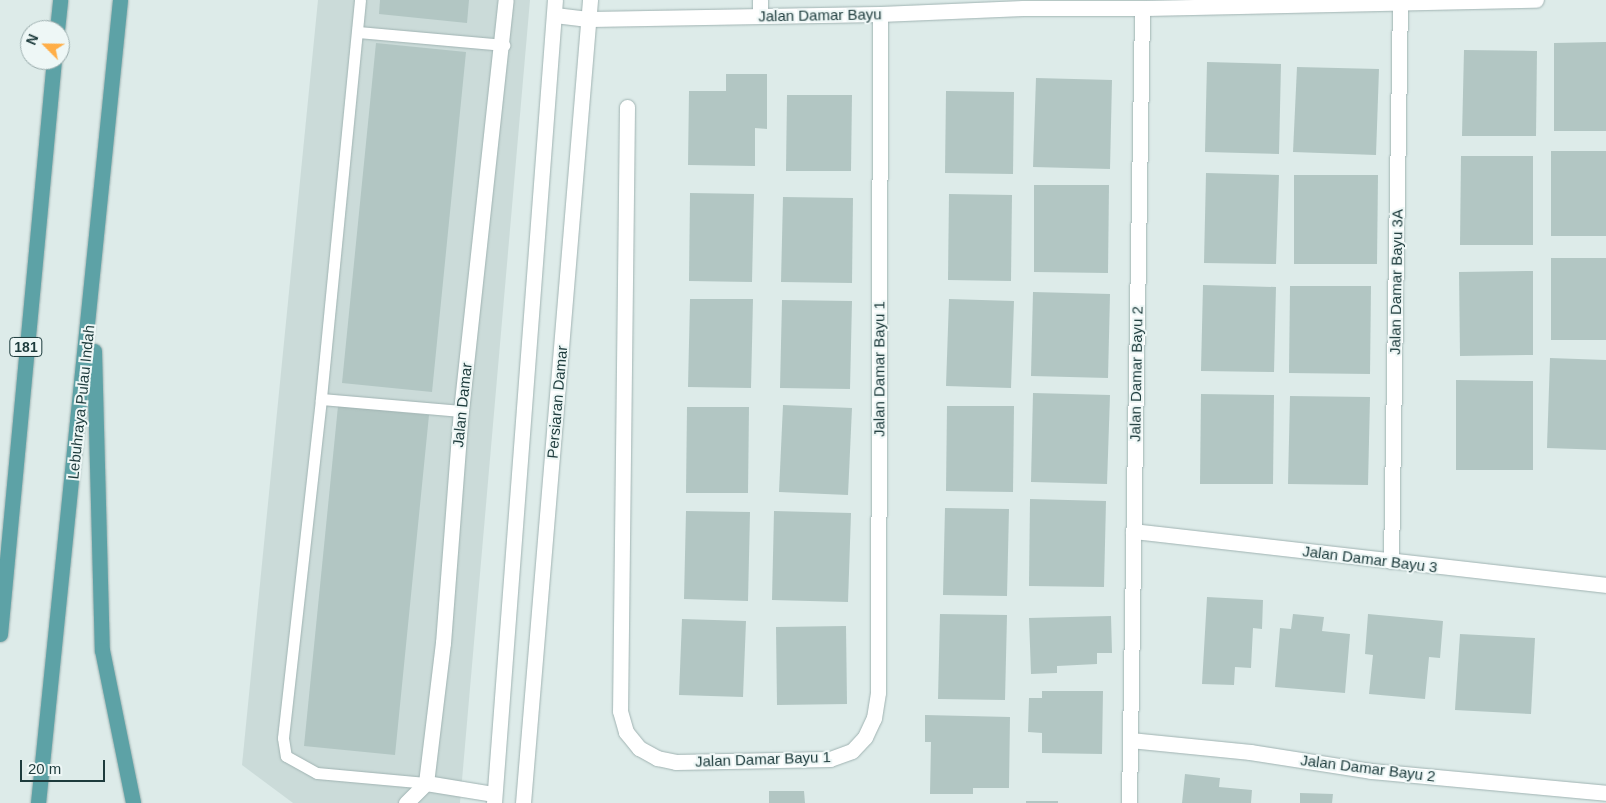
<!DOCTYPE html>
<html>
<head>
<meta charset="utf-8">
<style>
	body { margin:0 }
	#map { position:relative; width:1606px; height:803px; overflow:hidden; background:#ddebe9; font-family:Arial,sans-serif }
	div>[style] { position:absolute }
	.built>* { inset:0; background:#cbdbd9 }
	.building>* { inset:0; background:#b2c6c3 }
	.roads { filter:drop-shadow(0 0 1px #a0b3b2) drop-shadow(0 0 1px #a0b3b2) }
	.lane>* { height:11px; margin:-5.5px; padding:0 5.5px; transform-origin:5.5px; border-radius:5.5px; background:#fff }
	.street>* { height:15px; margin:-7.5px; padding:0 7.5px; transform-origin:7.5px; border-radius:7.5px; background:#fff }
	.secondary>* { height:15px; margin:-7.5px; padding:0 7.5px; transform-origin:7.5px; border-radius:7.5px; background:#fff }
	.primary>* { height:15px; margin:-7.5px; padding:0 7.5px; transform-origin:7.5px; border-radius:7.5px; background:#5da2a6 }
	span { translate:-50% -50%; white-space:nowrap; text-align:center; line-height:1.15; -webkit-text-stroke:4px #eef7f6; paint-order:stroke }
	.shield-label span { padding:1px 4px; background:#eef7f6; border:1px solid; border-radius:4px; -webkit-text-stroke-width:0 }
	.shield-label { font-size:14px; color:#1d3b3c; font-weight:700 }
	.street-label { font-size:15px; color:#1d3b3c }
	.north { position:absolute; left:20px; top:20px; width:50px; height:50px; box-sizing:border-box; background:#eef7f6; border:1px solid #9aacac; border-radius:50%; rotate:293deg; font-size:14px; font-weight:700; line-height:20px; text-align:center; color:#1d3b3c }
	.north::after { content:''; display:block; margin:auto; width:18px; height:22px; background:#ffae47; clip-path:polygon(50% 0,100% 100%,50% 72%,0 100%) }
	.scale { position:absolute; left:20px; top:760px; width:85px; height:22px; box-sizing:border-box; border:2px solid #1d3b3c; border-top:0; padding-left:6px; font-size:15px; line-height:18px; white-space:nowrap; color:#1d3b3c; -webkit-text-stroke:4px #eef7f6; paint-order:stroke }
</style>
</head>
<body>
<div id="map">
	<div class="built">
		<i style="clip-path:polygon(318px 0,530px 0,460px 803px,293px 803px,242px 765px)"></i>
	</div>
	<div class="building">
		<i style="clip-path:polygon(380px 0,469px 0,467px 23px,379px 14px)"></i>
		<i style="clip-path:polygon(1606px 42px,1606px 131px,1554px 131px,1554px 43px)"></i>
		<i style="clip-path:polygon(376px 43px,466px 52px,432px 392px,342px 383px)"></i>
		<i style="clip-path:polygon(1464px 50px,1537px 51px,1536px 136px,1462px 136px)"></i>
		<i style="clip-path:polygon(1207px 62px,1281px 64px,1279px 154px,1205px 152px)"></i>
		<i style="clip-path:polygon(1297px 67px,1379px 69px,1376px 155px,1293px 152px)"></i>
		<i style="clip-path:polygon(726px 74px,767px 74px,767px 129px,755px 128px,755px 166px,688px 165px,689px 91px,726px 91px)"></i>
		<i style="clip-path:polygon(1036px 78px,1112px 80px,1110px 169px,1033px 167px)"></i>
		<i style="clip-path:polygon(946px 91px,1014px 92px,1013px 174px,945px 173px)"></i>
		<i style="clip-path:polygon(787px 95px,852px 95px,851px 171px,786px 171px)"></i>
		<i style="clip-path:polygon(1551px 151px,1606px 151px,1606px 236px,1551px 236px)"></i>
		<i style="clip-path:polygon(1461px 156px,1533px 156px,1533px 245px,1460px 245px)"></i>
		<i style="clip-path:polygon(1206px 173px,1279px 175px,1276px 264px,1204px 263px)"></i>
		<i style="clip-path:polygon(1294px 175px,1378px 175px,1377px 264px,1294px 264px)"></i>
		<i style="clip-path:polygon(1034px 185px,1109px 185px,1108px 273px,1034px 272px)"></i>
		<i style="clip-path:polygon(690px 193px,754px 194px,752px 282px,689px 281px)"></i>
		<i style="clip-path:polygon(949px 194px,1012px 195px,1011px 281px,948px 280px)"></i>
		<i style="clip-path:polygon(783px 197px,853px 198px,852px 283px,781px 282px)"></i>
		<i style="clip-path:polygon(1551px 258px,1606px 258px,1606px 340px,1551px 340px)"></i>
		<i style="clip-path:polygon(1533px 271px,1533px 355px,1460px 356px,1459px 272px)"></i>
		<i style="clip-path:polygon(1203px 285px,1276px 287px,1274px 372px,1201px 371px)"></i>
		<i style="clip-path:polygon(1290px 286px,1371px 286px,1370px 374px,1289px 373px)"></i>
		<i style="clip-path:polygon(1033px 292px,1110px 294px,1108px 378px,1031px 376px)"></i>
		<i style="clip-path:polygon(690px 299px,753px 299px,751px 388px,688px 387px)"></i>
		<i style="clip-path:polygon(949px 299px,1014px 301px,1011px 388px,946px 386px)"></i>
		<i style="clip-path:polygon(782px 300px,852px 301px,850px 389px,780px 388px)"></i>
		<i style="clip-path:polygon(1550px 358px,1606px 360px,1606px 450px,1547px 448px)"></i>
		<i style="clip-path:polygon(1456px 380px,1533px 381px,1533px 470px,1456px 470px)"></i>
		<i style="clip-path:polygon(1033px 393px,1110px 395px,1107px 484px,1031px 482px)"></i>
		<i style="clip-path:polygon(1201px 394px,1274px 395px,1273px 484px,1200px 484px)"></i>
		<i style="clip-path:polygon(1290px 396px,1370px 397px,1368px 485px,1288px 484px)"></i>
		<i style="clip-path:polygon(783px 405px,852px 408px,848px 495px,779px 492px)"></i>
		<i style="clip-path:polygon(338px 406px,429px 415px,395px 755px,304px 746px)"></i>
		<i style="clip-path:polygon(947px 406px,1014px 406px,1013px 492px,946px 491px)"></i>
		<i style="clip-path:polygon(687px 407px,749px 407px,748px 493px,686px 493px)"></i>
		<i style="clip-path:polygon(1030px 499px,1106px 501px,1104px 587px,1029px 586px)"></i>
		<i style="clip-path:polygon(945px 508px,1009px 509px,1007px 596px,943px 595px)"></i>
		<i style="clip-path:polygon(686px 511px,750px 512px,748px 601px,684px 599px)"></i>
		<i style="clip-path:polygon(774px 511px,851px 513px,848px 602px,772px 600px)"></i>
		<i style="clip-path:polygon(1207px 597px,1263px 600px,1262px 629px,1253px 628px,1251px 668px,1235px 667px,1234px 685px,1202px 684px)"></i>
		<i style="clip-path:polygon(940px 614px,1007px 615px,1005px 700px,938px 699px)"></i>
		<i style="clip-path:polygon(1293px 614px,1324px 617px,1322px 631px,1350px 634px,1345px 693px,1275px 687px,1280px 628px,1291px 629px)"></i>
		<i style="clip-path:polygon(1368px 614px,1443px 621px,1440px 658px,1429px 657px,1425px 699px,1369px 694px,1373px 655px,1365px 654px)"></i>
		<i style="clip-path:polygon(1111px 616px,1112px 653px,1097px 653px,1097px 664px,1057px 666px,1057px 673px,1031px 674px,1029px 618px)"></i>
		<i style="clip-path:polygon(682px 619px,746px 621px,743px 697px,679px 695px)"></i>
		<i style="clip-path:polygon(846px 626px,847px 704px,777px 705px,776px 627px)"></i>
		<i style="clip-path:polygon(1460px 634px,1535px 638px,1531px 714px,1455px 710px)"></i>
		<i style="clip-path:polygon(1042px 691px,1103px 691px,1102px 754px,1042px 753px,1042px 733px,1028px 732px,1029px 698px,1042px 698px)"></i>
		<i style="clip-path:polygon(925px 715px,1010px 717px,1009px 788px,973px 788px,973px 794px,930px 794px,931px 742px,925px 742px)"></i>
		<i style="clip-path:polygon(1185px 774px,1220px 778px,1219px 787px,1252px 790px,1251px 803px,1182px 803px)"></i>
		<i style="clip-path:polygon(769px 791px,804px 791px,805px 803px,769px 803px)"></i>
		<i style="clip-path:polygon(1300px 793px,1333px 794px,1332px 803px,1300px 803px)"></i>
		<i style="clip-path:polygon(1026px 801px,1058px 801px,1058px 803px,1026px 803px)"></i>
	</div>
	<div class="roads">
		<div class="lane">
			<i style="left:360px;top:0;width:401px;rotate:95.6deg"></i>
			<i style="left:321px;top:399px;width:341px;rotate:96.4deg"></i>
			<i style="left:283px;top:738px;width:18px;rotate:81deg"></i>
			<i style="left:286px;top:756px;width:35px;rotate:29deg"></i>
			<i style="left:317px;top:773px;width:109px;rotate:5.2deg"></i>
			<i style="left:358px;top:32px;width:147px;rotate:5.1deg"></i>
			<i style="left:321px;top:399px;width:141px;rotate:4.9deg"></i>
		</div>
		<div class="street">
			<i style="left:555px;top:15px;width:35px;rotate:7deg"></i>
			<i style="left:590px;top:19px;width:290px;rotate:-1deg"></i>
			<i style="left:880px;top:14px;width:143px;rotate:-2.4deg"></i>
			<i style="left:1023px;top:8px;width:119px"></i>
			<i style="left:1142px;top:8px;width:394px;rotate:-1.2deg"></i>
			<i style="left:760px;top:16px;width:16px;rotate:-90deg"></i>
			<i style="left:627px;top:107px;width:604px;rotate:90.66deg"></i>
			<i style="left:620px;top:711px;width:22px;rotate:74deg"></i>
			<i style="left:626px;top:732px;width:21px;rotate:51deg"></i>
			<i style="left:639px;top:748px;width:21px;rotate:29deg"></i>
			<i style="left:657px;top:758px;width:19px;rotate:12deg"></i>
			<i style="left:676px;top:762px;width:154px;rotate:-1.1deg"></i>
			<i style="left:830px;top:759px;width:23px;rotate:-20deg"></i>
			<i style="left:852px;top:751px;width:19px;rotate:-47deg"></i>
			<i style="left:865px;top:737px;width:21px;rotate:-65deg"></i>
			<i style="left:874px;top:718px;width:26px;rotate:-81deg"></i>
			<i style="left:878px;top:692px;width:678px;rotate:-89.83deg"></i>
			<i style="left:1133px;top:531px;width:476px;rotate:6.5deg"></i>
			<i style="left:1391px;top:561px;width:558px;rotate:-89.08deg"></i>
			<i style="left:1130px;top:740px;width:121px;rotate:5.7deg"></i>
			<i style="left:1250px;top:752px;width:122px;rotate:8.9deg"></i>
			<i style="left:1371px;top:771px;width:236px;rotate:5.3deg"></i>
			<i style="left:426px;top:783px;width:69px;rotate:9.2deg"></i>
			<i style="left:406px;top:803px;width:28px;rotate:-45deg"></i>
			<i style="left:426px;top:783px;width:141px;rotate:-83.1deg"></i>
			<i style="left:443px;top:643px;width:233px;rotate:-85.6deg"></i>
			<i style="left:461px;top:411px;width:413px;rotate:-83.8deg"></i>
			<i style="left:1129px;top:803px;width:795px;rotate:-89.06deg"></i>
		</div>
		<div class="secondary">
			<i style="left:494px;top:803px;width:805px;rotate:-85.66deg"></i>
			<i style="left:523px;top:803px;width:806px;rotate:-85.23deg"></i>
		</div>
		<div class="primary">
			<i style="left:57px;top:30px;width:30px;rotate:-84deg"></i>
			<i style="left:94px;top:351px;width:299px;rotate:88.5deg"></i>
			<i style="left:102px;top:650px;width:156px;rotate:78.5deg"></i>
			<i style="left:0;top:634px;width:577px;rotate:-84.63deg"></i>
			<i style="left:38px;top:803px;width:807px;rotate:-84.17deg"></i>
		</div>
	</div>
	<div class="shield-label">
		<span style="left:26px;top:347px">181</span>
	</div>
	<div class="street-label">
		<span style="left:820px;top:15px;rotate:-1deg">Jalan Damar Bayu</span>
		<span style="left:1396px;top:282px;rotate:-89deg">Jalan Damar Bayu 3A</span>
		<span style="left:879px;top:369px;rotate:-90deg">Jalan Damar Bayu 1</span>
		<span style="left:1136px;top:374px;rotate:-89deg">Jalan Damar Bayu 2</span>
		<span style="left:81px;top:402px;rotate:-84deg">Lebuhraya Pulau Indah</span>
		<span style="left:557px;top:402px;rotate:-85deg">Persiaran Damar</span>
		<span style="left:462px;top:405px;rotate:-84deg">Jalan Damar</span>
		<span style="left:1370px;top:559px;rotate:7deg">Jalan Damar Bayu 3</span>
		<span style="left:763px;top:759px;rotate:-2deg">Jalan Damar Bayu 1</span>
		<span style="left:1368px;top:768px;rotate:7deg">Jalan Damar Bayu 2</span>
	</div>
	<div class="north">N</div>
	<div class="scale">20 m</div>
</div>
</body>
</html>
